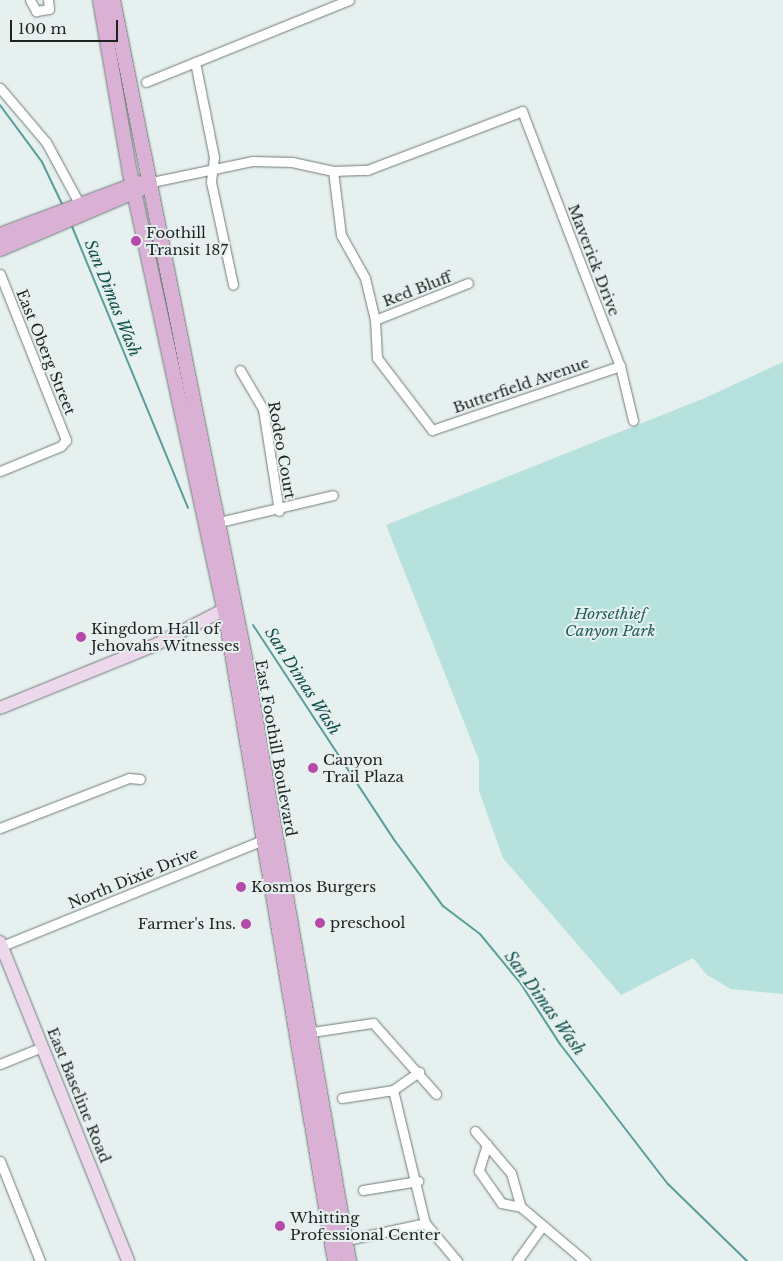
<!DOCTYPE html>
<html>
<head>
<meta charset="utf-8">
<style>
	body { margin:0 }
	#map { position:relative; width:783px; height:1261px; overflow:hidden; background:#e5f0ef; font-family:"Libre Baskerville",serif }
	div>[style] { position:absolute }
	.green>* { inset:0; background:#b6e1dc }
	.stream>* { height:2px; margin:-1px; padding:0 1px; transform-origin:1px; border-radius:1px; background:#599e98 }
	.roads { filter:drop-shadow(0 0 1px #707b79) drop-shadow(0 0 1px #707b79) }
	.street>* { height:9px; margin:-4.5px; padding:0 4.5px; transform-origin:4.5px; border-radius:4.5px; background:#fff }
	.secondary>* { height:12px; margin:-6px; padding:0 6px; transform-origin:6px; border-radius:6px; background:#edd7ea }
	.primary>* { height:14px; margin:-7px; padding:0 7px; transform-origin:7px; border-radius:7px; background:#dbb0d5 }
	.dots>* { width:14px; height:14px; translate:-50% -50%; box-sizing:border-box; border:2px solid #e5f0ef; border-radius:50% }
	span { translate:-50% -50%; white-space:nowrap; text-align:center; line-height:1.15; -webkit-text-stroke:4px #e5f0ef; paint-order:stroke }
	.poi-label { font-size:15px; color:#1e2322 }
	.left { translate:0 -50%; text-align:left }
	.right { translate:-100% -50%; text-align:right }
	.street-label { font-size:15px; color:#1e2322 }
	.park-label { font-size:15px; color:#245e5a; font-style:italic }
	.water-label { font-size:16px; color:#12504b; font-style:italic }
	.scale { position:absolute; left:10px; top:20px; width:108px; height:22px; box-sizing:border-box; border:2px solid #1e2322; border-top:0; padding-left:6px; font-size:15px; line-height:18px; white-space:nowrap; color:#1e2322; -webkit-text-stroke:4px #e5f0ef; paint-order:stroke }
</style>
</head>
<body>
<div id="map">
	<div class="green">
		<i style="clip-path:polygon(783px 362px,783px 994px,731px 989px,707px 975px,693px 958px,621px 995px,503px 858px,479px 791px,479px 760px,386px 525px,705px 398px)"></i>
	</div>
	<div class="stream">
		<i style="left:0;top:105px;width:71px;rotate:53.6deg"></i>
		<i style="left:42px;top:162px;width:49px;rotate:64.5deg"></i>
		<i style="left:71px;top:224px;width:307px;rotate:67.6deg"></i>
		<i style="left:253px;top:625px;width:258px;rotate:56.7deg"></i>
		<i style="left:395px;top:841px;width:81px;rotate:53.6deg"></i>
		<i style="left:443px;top:906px;width:46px;rotate:37.1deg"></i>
		<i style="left:480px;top:934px;width:65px;rotate:50.6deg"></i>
		<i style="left:521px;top:984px;width:72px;rotate:57deg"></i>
		<i style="left:560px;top:1044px;width:177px;rotate:52.4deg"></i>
		<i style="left:668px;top:1184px;width:110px;rotate:44.3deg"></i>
	</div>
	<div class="roads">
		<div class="street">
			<i style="left:30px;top:0;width:13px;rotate:61deg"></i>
			<i style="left:36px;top:11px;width:13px;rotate:-9deg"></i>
			<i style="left:49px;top:9px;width:9px;rotate:-96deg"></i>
			<i style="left:195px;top:62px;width:97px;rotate:78.7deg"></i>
			<i style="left:214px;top:157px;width:25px;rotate:97deg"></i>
			<i style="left:211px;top:182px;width:105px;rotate:77.9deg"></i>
			<i style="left:146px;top:82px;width:219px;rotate:-22deg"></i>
			<i style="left:0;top:88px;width:71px;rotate:49.6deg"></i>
			<i style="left:46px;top:142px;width:69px;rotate:61.6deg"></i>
			<i style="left:333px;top:171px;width:64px;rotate:82.9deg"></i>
			<i style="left:341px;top:235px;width:49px;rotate:60.8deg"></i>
			<i style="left:365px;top:278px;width:43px;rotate:76.6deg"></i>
			<i style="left:375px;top:320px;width:38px;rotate:87deg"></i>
			<i style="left:377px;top:358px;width:91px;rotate:52.6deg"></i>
			<i style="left:432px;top:430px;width:199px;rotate:-18.8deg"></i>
			<i style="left:147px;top:183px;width:107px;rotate:-11.8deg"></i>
			<i style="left:252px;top:161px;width:40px;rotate:1.4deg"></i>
			<i style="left:292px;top:162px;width:42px;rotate:12.4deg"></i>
			<i style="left:333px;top:171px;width:34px;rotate:-2deg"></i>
			<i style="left:367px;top:170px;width:166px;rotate:-20.8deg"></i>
			<i style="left:522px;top:111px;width:273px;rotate:69deg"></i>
			<i style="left:620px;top:366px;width:56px;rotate:76.5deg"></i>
			<i style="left:0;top:274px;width:179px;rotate:68.3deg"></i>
			<i style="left:66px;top:440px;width:8px;rotate:130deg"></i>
			<i style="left:61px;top:446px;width:66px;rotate:157.7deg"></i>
			<i style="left:375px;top:320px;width:100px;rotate:-21.7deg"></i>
			<i style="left:240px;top:370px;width:45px;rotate:59.5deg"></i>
			<i style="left:263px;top:409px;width:103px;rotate:81.1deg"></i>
			<i style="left:215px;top:523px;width:121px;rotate:-13.3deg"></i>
			<i style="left:0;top:828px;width:138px;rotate:-21.2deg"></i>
			<i style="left:129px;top:778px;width:11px;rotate:5deg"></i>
			<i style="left:2px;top:946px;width:287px;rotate:-22.1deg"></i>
			<i style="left:305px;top:1033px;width:69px;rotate:-8.4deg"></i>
			<i style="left:373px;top:1023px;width:95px;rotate:48.4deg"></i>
			<i style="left:0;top:1064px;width:45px;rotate:-22deg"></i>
			<i style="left:393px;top:1090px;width:137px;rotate:76.5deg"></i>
			<i style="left:425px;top:1223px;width:50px;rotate:49.9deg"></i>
			<i style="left:342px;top:1098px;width:52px;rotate:-8.9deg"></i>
			<i style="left:393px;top:1090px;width:32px;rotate:-35deg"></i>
			<i style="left:475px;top:1131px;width:55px;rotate:49.4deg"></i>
			<i style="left:511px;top:1173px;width:35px;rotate:74deg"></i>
			<i style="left:521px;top:1207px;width:84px;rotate:40.2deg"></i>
			<i style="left:487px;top:1144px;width:28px;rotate:107deg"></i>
			<i style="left:479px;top:1171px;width:39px;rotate:55deg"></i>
			<i style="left:501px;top:1203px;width:20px;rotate:11deg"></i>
			<i style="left:0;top:1161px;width:108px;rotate:68.2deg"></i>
			<i style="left:363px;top:1190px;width:56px;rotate:-9.3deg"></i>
			<i style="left:342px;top:1241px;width:85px;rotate:-12.2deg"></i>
			<i style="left:517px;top:1261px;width:44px;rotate:-54.2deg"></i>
		</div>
		<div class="secondary">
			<i style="left:0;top:708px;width:167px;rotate:-22.1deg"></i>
			<i style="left:155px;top:645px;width:88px;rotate:-27.1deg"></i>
			<i style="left:0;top:942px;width:344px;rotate:68.1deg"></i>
		</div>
		<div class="primary">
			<i style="left:100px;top:0;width:176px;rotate:80.2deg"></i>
			<i style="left:130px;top:173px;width:448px;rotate:77.8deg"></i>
			<i style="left:225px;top:611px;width:659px;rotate:80.39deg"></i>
			<i style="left:113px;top:0;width:671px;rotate:78.66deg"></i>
			<i style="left:245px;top:658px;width:612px;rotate:80.21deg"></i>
			<i style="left:0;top:235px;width:148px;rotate:-20.5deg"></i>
			<i style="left:0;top:249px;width:153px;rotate:-23.1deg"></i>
		</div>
	</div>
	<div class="dots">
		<i style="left:136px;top:241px;background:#b64aaa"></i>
		<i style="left:81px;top:637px;background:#b64aaa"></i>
		<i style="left:313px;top:768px;background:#b64aaa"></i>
		<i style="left:241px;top:887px;background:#b64aaa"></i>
		<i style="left:320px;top:923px;background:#b64aaa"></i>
		<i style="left:246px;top:924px;background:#b64aaa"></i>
		<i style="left:280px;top:1226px;background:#b64aaa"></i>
	</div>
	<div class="poi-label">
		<span class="left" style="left:146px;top:241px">Foothill<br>Transit 187</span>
		<span class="left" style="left:91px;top:637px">Kingdom Hall of<br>Jehovahs Witnesses</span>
		<span class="left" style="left:323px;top:768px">Canyon<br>Trail Plaza</span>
		<span class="left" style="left:251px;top:887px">Kosmos Burgers</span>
		<span class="left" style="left:330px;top:923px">preschool</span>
		<span class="right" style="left:236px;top:924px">Farmer's Ins.</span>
		<span class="left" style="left:290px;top:1226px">Whitting<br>Professional Center</span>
	</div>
	<div class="street-label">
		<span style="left:594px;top:260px;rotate:69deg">Maverick Drive</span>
		<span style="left:417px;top:289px;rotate:-21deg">Red Bluff</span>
		<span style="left:46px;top:352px;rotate:68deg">East Oberg Street</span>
		<span style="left:521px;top:385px;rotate:-19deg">Butterfield Avenue</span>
		<span style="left:282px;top:450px;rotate:80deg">Rodeo Court</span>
		<span style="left:276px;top:748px;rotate:80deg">East Foothill Boulevard</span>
		<span style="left:133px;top:878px;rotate:-22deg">North Dixie Drive</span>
		<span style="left:79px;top:1095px;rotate:68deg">East Baseline Road</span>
	</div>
	<div class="park-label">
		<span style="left:610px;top:622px">Horsethief<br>Canyon Park</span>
	</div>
	<div class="water-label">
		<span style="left:113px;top:298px;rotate:68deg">San Dimas Wash</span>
		<span style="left:303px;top:681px;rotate:57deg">San Dimas Wash</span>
		<span style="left:545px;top:1003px;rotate:54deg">San Dimas Wash</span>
	</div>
	<div class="scale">100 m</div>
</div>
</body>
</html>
